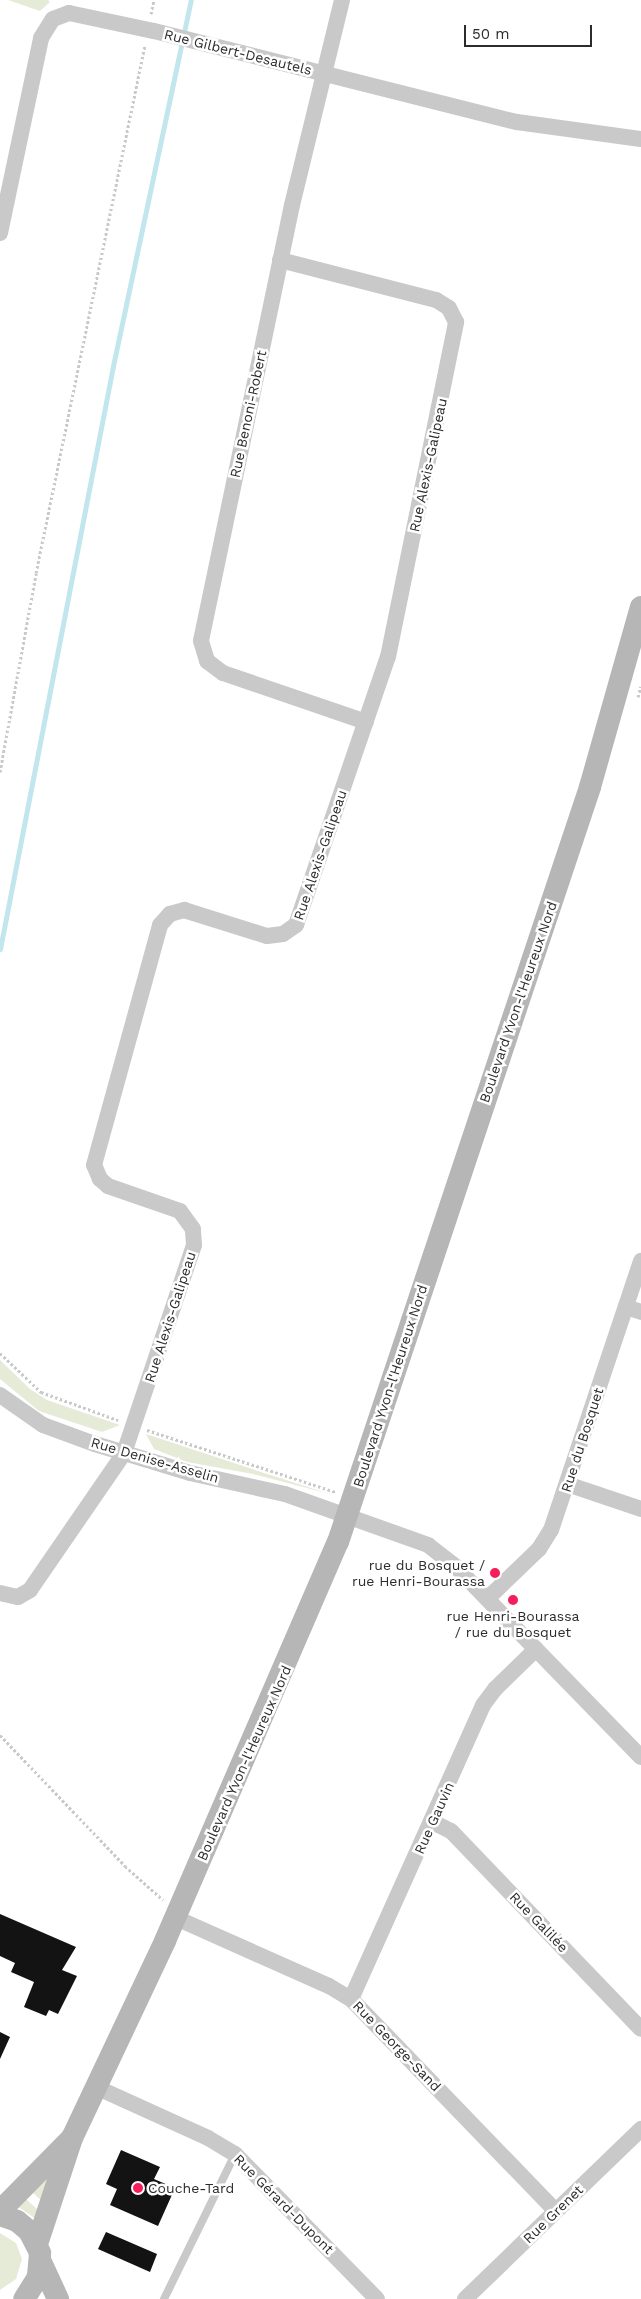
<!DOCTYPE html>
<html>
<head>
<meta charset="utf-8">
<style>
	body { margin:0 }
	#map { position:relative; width:641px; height:2299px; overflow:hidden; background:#fff; font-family:"Work Sans",sans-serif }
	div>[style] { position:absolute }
	.green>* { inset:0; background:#e6ebd8 }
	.stream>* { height:5px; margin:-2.5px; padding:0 2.5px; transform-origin:2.5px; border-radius:2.5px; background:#c2e6ed }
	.building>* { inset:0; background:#131313 }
	.path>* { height:3px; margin-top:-1.5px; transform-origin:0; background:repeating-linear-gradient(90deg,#c9c9c9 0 2.5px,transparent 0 5px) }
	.lane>* { height:8px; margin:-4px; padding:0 4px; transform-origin:4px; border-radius:4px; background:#c9c9c9 }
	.street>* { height:16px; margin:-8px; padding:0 8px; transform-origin:8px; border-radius:8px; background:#c9c9c9 }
	.secondary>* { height:22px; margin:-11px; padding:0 11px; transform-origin:11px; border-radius:11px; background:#b6b6b6 }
	.dots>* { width:14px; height:14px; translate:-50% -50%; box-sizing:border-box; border:2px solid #fff; border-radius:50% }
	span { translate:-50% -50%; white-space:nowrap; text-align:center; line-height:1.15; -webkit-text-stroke:5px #fff; paint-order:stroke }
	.street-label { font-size:14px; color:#2c2c2c }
	.poi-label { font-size:14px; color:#2c2c2c }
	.right { translate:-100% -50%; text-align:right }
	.left { translate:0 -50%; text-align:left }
	.scale { position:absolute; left:464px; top:25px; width:128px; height:22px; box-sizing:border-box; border:2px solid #2c2c2c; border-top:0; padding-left:6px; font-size:15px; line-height:18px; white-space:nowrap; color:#2c2c2c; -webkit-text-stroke:4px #fff; paint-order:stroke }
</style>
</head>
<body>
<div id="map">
	<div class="green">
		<i style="clip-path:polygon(8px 0,48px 0,50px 2px,40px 11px)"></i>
		<i style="clip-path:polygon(0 1360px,30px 1389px,47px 1400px,120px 1425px,102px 1432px,39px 1411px,0 1379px)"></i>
		<i style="clip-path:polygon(146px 1434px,264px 1473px,330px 1494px,253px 1474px,187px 1462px,154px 1449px)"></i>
		<i style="clip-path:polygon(52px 2170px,43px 2202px,32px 2192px)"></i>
		<i style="clip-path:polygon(25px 2198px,39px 2211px,36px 2219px,17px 2206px)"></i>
		<i style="clip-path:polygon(0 2233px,16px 2243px,22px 2259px,16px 2279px,0 2290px)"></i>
	</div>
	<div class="stream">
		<i style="left:0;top:949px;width:594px;rotate:-79.03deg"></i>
		<i style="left:113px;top:366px;width:374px;rotate:-78deg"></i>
	</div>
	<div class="building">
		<i style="clip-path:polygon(0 1914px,76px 1947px,62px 1970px,77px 1976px,58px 2014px,49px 2010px,46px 2016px,24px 2007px,34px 1982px,11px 1972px,15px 1963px,0 1956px)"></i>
		<i style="clip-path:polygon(0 2032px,10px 2037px,0 2059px)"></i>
		<i style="clip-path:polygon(121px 2150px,160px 2167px,154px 2179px,175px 2188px,158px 2226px,110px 2205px,117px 2189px,106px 2184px)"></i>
		<i style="clip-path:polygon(106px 2232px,157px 2254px,150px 2272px,98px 2249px)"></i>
	</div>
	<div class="path">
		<i style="left:151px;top:14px;width:14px;rotate:-78deg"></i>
		<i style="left:638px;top:697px;width:11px;rotate:-75deg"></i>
		<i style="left:0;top:772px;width:202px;rotate:-79.7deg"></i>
		<i style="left:36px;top:573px;width:539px;rotate:-78.34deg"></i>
		<i style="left:0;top:1353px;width:57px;rotate:43.6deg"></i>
		<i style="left:41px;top:1392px;width:82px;rotate:20deg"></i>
		<i style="left:147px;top:1430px;width:199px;rotate:18.2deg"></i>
		<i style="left:0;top:1735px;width:181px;rotate:46.3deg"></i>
		<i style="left:125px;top:1866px;width:51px;rotate:41.8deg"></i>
	</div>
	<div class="lane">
		<i style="left:164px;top:2299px;width:161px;rotate:-63.9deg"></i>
	</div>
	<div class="street">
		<i style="left:342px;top:0;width:211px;rotate:103.7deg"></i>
		<i style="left:292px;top:205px;width:445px;rotate:101.8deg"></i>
		<i style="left:201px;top:641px;width:21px;rotate:73deg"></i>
		<i style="left:207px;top:661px;width:20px;rotate:37deg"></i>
		<i style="left:223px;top:673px;width:151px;rotate:18.9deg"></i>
		<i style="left:0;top:233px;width:199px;rotate:-78.1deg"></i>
		<i style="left:41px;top:38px;width:22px;rotate:-58deg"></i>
		<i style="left:53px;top:19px;width:17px;rotate:-21deg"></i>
		<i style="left:69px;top:13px;width:87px;rotate:12deg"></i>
		<i style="left:154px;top:31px;width:374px;rotate:14.1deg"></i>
		<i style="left:517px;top:122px;width:125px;rotate:7.8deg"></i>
		<i style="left:626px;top:1307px;width:16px;rotate:18deg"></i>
		<i style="left:0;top:1395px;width:52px;rotate:34.9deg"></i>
		<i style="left:43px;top:1425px;width:55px;rotate:20.1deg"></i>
		<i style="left:95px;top:1444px;width:99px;rotate:17deg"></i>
		<i style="left:190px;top:1473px;width:97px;rotate:12.5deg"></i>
		<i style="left:285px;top:1494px;width:152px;rotate:19.6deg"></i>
		<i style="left:428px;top:1545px;width:36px;rotate:38deg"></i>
		<i style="left:456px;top:1567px;width:265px;rotate:45.8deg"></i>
		<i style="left:567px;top:1484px;width:78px;rotate:18.7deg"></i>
		<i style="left:0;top:1593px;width:18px;rotate:13deg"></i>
		<i style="left:18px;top:1597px;width:14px;rotate:-30deg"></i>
		<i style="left:30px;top:1590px;width:166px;rotate:-55.5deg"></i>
		<i style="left:124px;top:1453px;width:219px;rotate:-71.4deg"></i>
		<i style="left:194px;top:1245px;width:16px;rotate:-94deg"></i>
		<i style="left:193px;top:1229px;width:22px;rotate:-126deg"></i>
		<i style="left:180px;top:1211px;width:76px;rotate:-160.9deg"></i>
		<i style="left:108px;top:1186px;width:11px;rotate:-139deg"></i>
		<i style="left:100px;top:1179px;width:15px;rotate:-113deg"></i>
		<i style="left:94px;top:1165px;width:249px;rotate:-74.6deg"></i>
		<i style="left:160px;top:925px;width:15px;rotate:-48deg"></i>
		<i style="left:170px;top:914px;width:15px;rotate:-16deg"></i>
		<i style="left:184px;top:910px;width:87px;rotate:17.4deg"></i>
		<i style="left:267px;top:936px;width:16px;rotate:-7deg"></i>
		<i style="left:283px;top:934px;width:16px;rotate:-35deg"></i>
		<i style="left:296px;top:925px;width:283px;rotate:-71.1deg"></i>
		<i style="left:388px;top:657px;width:342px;rotate:-78.5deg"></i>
		<i style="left:456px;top:322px;width:16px;rotate:-117deg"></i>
		<i style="left:449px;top:308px;width:15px;rotate:-148deg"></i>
		<i style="left:436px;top:300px;width:161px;rotate:-165.6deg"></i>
		<i style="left:488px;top:1598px;width:71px;rotate:-43.9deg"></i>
		<i style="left:539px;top:1549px;width:22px;rotate:-58deg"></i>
		<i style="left:551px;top:1530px;width:284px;rotate:-71.5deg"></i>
		<i style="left:433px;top:1822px;width:20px;rotate:27deg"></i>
		<i style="left:451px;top:1831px;width:274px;rotate:46.2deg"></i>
		<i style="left:176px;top:1918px;width:167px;rotate:24deg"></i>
		<i style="left:329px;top:1986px;width:26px;rotate:31deg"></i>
		<i style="left:351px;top:1999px;width:295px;rotate:46deg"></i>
		<i style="left:351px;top:1999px;width:322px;rotate:-65.8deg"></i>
		<i style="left:483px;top:1705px;width:20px;rotate:-53deg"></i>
		<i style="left:495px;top:1689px;width:57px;rotate:-44.3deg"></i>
		<i style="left:98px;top:2088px;width:121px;rotate:24.4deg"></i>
		<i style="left:208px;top:2138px;width:31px;rotate:31deg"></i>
		<i style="left:235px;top:2154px;width:203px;rotate:45.6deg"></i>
		<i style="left:465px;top:2299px;width:245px;rotate:-44deg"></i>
	</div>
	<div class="secondary">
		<i style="left:0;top:2211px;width:101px;rotate:-45.4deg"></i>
		<i style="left:0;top:2215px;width:18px;rotate:19deg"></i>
		<i style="left:17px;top:2221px;width:16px;rotate:40deg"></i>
		<i style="left:29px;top:2231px;width:25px;rotate:63deg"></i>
		<i style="left:40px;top:2253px;width:24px;rotate:95deg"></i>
		<i style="left:38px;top:2277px;width:26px;rotate:122deg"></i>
		<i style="left:37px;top:2244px;width:112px;rotate:-71.7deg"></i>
		<i style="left:72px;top:2138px;width:218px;rotate:-64.7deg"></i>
		<i style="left:165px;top:1941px;width:435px;rotate:-66.6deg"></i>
		<i style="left:338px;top:1542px;width:796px;rotate:-71.54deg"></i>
		<i style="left:590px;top:787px;width:187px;rotate:-74.2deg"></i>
		<i style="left:41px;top:2262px;width:41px;rotate:65.3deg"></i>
	</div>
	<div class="dots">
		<i style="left:495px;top:1573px;background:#f31e5b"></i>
		<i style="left:513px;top:1600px;background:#f31e5b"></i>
		<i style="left:138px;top:2188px;background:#f31e5b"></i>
	</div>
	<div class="street-label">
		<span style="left:238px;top:52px;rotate:14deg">Rue Gilbert-Desautels</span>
		<span style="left:248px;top:414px;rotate:-78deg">Rue Benoni-Robert</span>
		<span style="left:428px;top:465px;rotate:-78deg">Rue Alexis-Galipeau</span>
		<span style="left:320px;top:855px;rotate:-71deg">Rue Alexis-Galipeau</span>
		<span style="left:518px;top:1002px;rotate:-71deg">Boulevard Yvon-l'Heureux Nord</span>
		<span style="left:170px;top:1317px;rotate:-72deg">Rue Alexis-Galipeau</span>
		<span style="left:390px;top:1386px;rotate:-72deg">Boulevard Yvon-l'Heureux Nord</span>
		<span style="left:582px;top:1440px;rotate:-72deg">Rue du Bosquet</span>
		<span style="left:155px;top:1460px;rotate:16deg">Rue Denise-Asselin</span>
		<span style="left:244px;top:1763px;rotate:-66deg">Boulevard Yvon-l'Heureux Nord</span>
		<span style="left:434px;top:1818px;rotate:-66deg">Rue Gauvin</span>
		<span style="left:539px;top:1922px;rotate:46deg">Rue Galilée</span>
		<span style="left:397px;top:2046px;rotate:46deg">Rue George-Sand</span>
		<span style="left:284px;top:2204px;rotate:45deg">Rue Gérard-Dupont</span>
		<span style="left:553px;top:2214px;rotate:-44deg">Rue Grenet</span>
	</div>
	<div class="poi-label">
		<span class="right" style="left:485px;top:1573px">rue du Bosquet /<br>rue Henri-Bourassa</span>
		<span style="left:513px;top:1624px">rue Henri-Bourassa<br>/ rue du Bosquet</span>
		<span class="left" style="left:148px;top:2188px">Couche-Tard</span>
	</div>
	<div class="scale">50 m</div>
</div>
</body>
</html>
